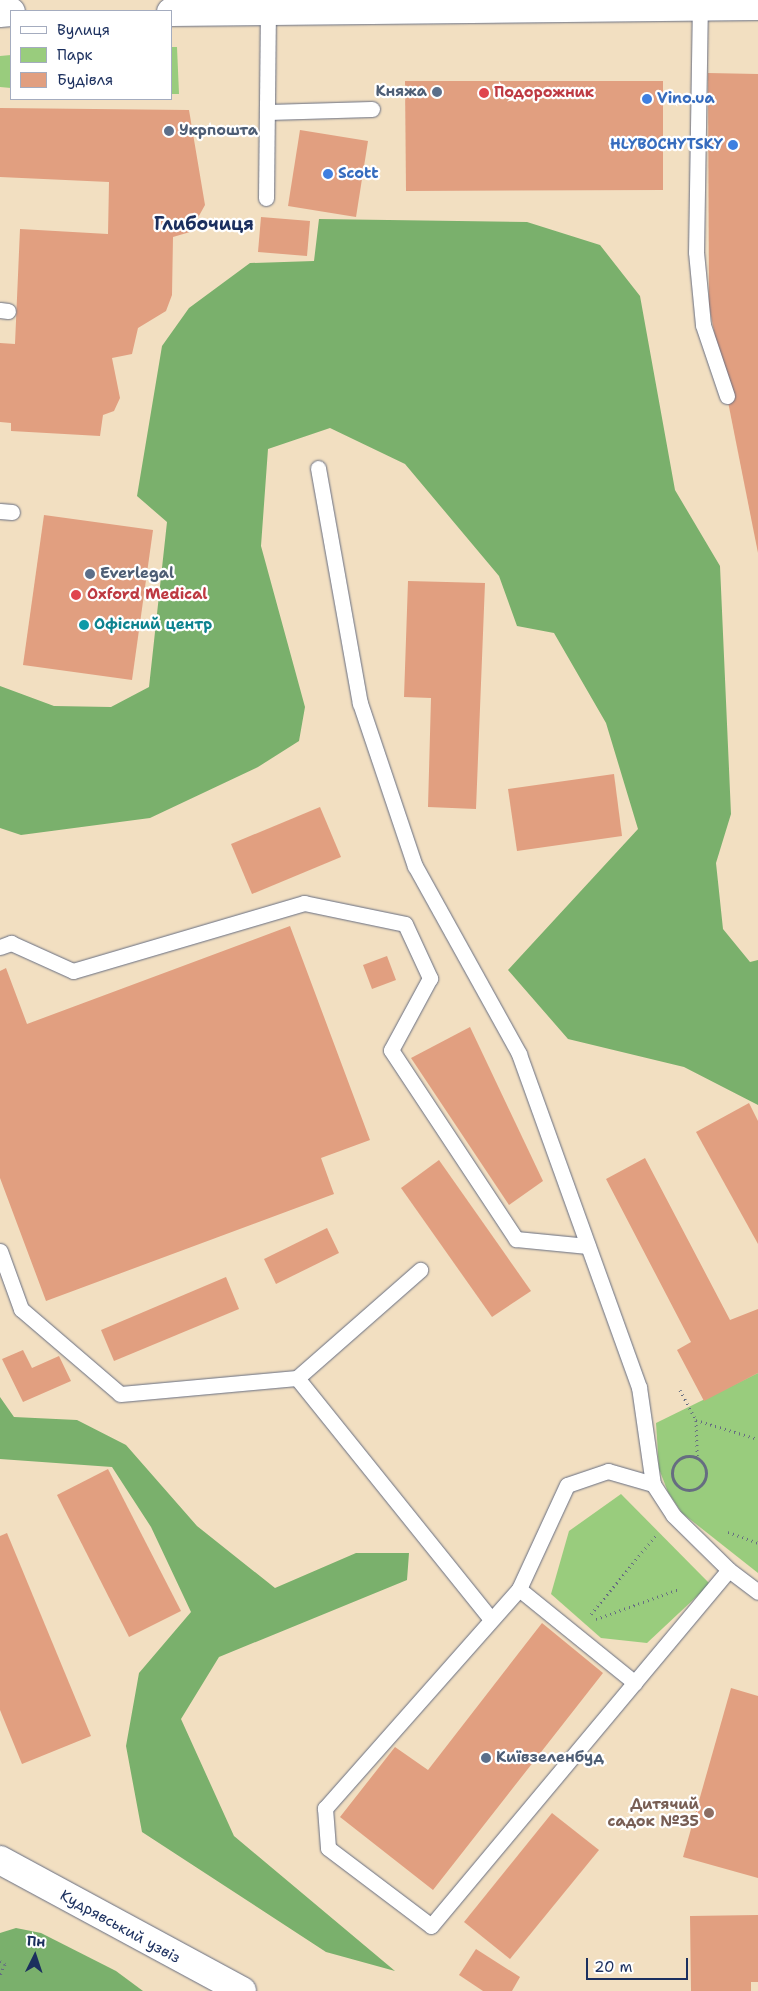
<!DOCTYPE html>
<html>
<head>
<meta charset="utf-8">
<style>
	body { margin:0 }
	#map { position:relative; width:758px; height:1991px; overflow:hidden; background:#f2dfc1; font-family:"Shantell Sans",sans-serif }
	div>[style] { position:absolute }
	.green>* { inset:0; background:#99cc7d }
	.forest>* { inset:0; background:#7ab06c }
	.building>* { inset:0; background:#e19f80 }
	.path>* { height:3px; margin-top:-1.5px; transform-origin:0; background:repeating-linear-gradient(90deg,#666d81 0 1px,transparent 0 5px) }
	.path>.ring { margin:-1.5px; padding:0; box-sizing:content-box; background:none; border:3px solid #666d81; border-radius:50% }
	.roads { filter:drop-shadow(0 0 1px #666d81) drop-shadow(0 0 1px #666d81) }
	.lane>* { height:15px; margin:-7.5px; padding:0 7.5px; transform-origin:7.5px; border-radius:7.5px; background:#fff }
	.street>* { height:28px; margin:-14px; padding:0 14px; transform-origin:14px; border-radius:14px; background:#fff }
	.secondary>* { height:28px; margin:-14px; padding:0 14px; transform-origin:14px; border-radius:14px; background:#fff }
	.dots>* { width:14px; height:14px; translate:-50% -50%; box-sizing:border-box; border:2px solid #fff; border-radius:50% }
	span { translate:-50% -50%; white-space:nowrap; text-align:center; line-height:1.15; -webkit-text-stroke:4.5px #fff; paint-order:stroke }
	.service-label { font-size:15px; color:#4e5e75; font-weight:700 }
	.right { translate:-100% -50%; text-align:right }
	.left { translate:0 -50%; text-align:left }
	.health-label { font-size:15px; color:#be3a42; font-weight:700 }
	.shop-label { font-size:15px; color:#366cbe; font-weight:700 }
	.culture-label { font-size:15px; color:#0d838f; font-weight:700 }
	.education-label { font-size:15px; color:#785e54; font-weight:700 }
	.street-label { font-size:15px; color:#1b2f5e }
	.quarter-label { font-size:18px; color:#1b2f5e; font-weight:700 }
	.legend { position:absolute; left:10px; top:10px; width:162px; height:90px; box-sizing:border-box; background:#fff; border:1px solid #a4acbf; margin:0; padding:6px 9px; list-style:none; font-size:15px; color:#1b2f5e }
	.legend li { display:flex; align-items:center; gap:10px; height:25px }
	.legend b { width:25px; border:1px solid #a4acbf }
	.north { position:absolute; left:10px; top:1931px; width:50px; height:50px; -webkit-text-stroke:4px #fff; paint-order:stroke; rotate:4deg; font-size:14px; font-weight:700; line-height:20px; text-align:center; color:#1b2f5e }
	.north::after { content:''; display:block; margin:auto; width:18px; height:22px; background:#1b2f5e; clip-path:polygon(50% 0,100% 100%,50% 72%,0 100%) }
	.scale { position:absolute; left:586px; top:1958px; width:102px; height:22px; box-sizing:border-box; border:2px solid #1b2f5e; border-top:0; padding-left:6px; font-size:15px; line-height:18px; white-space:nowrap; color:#1b2f5e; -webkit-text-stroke:4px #fff; paint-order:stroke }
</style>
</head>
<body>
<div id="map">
	<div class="green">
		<i style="clip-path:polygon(171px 47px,177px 47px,179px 94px,171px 94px)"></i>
		<i style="clip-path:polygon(11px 55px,11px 88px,0 87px,0 56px)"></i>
		<i style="clip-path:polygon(758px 1373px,758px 1573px,682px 1513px,668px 1492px,659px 1469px,656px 1423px)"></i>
		<i style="clip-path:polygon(621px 1494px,710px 1584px,647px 1643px,601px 1638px,551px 1594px,569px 1531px)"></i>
	</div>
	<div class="forest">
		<i style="clip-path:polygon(319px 219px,527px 222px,600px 245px,640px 296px,675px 490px,720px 566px,731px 814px,716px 863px,723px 929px,750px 962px,758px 960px,758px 1105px,684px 1067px,568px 1039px,508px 970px,638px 829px,606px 723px,554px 633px,517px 626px,499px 576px,405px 464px,330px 428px,268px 449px,261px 546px,305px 707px,299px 741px,258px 767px,150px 818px,21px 835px,0 828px,0 686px,54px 706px,111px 707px,149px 687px,167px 522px,137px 496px,162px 346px,189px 308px,250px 263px,314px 261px)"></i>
		<i style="clip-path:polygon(0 1397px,14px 1417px,77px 1420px,126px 1445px,197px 1526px,275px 1588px,356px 1553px,409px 1553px,407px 1580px,219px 1657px,181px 1719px,234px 1836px,395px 1971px,326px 1952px,142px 1832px,126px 1746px,139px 1673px,191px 1612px,151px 1527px,112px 1467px,0 1459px)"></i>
		<i style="clip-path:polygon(16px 1928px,41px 1933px,116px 1971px,143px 1991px,0 1991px,0 1933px)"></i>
	</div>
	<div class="building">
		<i style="clip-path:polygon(708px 73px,758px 74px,758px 553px,709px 306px)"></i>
		<i style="clip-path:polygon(405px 81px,663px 81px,663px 190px,406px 191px)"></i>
		<i style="clip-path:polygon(0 108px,189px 110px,205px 205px,190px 232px,173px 237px,172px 295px,166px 311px,138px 328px,132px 354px,112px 358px,120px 398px,114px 411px,103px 415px,100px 436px,11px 431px,11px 423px,0 422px,0 343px,15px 344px,20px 229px,108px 234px,109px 182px,0 177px)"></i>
		<i style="clip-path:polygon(300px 130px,368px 141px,356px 217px,288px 206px)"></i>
		<i style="clip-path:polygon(261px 217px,310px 221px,307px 256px,258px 252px)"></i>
		<i style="clip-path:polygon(44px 515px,153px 530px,132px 680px,23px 665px)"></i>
		<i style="clip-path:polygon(408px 581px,485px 583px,476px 809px,428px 807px,431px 698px,404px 697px)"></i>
		<i style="clip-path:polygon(614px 774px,622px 836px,517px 851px,508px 789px)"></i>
		<i style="clip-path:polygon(320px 807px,341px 857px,252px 894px,231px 844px)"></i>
		<i style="clip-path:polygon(290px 926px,370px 1140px,321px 1158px,334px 1194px,46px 1301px,0 1178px,0 971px,6px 968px,27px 1024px)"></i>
		<i style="clip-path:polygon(387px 956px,396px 980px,372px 989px,363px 965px)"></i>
		<i style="clip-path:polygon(470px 1027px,543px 1181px,509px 1205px,411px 1058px)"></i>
		<i style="clip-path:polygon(749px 1103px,758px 1121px,758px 1244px,696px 1132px)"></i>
		<i style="clip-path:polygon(645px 1158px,730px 1320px,758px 1309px,758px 1373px,704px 1401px,677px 1350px,691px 1342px,606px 1179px)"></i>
		<i style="clip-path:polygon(439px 1160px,531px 1291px,492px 1317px,401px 1188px)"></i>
		<i style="clip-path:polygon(327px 1228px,339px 1253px,276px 1284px,264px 1259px)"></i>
		<i style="clip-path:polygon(226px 1277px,239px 1309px,114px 1361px,101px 1330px)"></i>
		<i style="clip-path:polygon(23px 1350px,32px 1368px,59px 1356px,71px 1381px,23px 1402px,2px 1359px)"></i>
		<i style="clip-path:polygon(108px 1469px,181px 1611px,129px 1637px,57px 1495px)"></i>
		<i style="clip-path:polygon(7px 1533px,91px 1736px,22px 1764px,0 1710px,0 1536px)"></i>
		<i style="clip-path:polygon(542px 1623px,603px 1673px,433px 1890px,340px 1817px,395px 1747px,428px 1770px)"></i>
		<i style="clip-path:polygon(731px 1688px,758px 1696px,758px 1878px,683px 1857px)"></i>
		<i style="clip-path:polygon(552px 1813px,599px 1850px,510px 1959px,464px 1922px)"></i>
		<i style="clip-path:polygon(758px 1915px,758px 1982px,751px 1982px,751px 1991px,691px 1991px,690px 1916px)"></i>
		<i style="clip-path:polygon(476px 1949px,520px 1977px,512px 1991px,483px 1991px,459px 1975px)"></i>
	</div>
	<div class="path">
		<i style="left:680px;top:1390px;width:34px;rotate:62deg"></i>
		<i style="left:696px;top:1420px;width:38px;rotate:88deg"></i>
		<i style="left:696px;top:1420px;width:65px;rotate:17deg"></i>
		<i class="ring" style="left:672px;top:1456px;width:31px;height:31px"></i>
		<i style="left:728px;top:1532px;width:32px;rotate:20deg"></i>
		<i style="left:591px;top:1614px;width:104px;rotate:-50.5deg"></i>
		<i style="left:596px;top:1619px;width:88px;rotate:-19.9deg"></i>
		<i style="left:0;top:1961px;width:6px;rotate:31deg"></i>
		<i style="left:5px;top:1964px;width:12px;rotate:114deg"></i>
	</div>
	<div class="roads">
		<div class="lane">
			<i style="left:700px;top:0;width:252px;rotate:90.9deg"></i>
			<i style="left:696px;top:252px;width:73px;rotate:84.5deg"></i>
			<i style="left:703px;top:325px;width:75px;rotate:71.3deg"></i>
			<i style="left:267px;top:112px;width:105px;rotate:-1.6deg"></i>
			<i style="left:266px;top:198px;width:194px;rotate:-89.4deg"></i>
			<i style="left:0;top:310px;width:8px;rotate:7deg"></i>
			<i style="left:318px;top:468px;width:239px;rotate:79.9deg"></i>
			<i style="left:360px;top:703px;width:172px;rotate:71.4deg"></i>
			<i style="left:415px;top:866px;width:215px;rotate:61deg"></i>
			<i style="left:519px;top:1054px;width:354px;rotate:70.2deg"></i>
			<i style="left:639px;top:1387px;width:98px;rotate:81.8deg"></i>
			<i style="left:653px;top:1484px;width:37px;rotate:57deg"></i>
			<i style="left:673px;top:1515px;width:78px;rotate:44.5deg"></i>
			<i style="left:729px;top:1570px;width:36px;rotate:37deg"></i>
			<i style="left:0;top:511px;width:12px;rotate:5deg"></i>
			<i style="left:0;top:947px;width:12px;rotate:-20deg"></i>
			<i style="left:11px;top:943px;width:68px;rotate:24.3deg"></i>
			<i style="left:73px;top:971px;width:241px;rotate:-16.4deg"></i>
			<i style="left:304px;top:903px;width:103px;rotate:11.7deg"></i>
			<i style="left:405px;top:924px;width:60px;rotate:65.2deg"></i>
			<i style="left:430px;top:978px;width:82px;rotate:118.4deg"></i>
			<i style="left:391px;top:1050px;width:227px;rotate:56.5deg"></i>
			<i style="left:516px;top:1239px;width:72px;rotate:5.6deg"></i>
			<i style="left:0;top:1251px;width:62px;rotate:70.1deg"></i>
			<i style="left:21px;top:1309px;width:130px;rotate:40.6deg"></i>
			<i style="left:120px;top:1394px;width:178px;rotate:-5.2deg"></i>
			<i style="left:297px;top:1378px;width:164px;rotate:-41.3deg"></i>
			<i style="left:297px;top:1378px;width:308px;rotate:51.2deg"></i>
			<i style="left:653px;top:1484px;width:47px;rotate:-163.9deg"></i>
			<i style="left:608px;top:1471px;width:43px;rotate:161.1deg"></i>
			<i style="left:567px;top:1485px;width:115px;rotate:114.8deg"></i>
			<i style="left:519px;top:1589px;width:293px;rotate:131.5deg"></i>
			<i style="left:325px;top:1808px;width:40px;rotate:85.7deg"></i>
			<i style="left:328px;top:1848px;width:129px;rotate:37.1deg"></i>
			<i style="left:431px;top:1926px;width:464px;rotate:-50.1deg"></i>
			<i style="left:519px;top:1589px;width:149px;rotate:39deg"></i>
		</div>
		<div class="street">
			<i style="left:0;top:1860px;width:275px;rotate:28.4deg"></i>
		</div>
		<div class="secondary">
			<i style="left:171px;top:12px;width:587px;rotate:-0.59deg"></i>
			<i style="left:0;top:13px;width:11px;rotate:-5deg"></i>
		</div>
	</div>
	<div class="dots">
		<i style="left:437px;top:92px;background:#5c6f8a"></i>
		<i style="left:484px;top:93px;background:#e0444e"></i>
		<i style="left:647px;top:99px;background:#3f7fe0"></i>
		<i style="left:169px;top:131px;background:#5c6f8a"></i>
		<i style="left:733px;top:145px;background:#3f7fe0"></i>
		<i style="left:328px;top:174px;background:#3f7fe0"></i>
		<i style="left:90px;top:574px;background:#5c6f8a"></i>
		<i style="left:76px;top:595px;background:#e0444e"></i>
		<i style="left:84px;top:625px;background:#0f9aa8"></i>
		<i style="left:486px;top:1758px;background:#5c6f8a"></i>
		<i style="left:709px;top:1813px;background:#8d6e63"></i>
	</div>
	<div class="service-label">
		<span class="right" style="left:427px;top:92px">Княжа</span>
		<span class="left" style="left:179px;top:131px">Укрпошта</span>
		<span class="left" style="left:100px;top:574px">Everlegal</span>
		<span class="left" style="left:496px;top:1758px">Київзеленбуд</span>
	</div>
	<div class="health-label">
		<span class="left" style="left:494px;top:93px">Подорожник</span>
		<span class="left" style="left:87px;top:595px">Oxford Medical</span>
	</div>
	<div class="shop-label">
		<span class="left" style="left:657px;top:99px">Vino.ua</span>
		<span class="right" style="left:723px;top:145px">HLYBOCHYTSKY</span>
		<span class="left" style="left:338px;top:174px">Scott</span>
	</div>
	<div class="culture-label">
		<span class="left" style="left:94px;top:625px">Офісний центр</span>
	</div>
	<div class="education-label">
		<span class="right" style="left:699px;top:1813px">Дитячий<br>садок №35</span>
	</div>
	<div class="street-label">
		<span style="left:120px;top:1927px;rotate:29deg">Кудрявський узвіз</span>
	</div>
	<div class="quarter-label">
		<span style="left:204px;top:224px">Глибочиця</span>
	</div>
	<ul class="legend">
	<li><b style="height:6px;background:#fff"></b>Вулиця</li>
	<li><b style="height:14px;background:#99cc7d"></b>Парк</li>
	<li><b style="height:14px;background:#e19f80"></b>Будівля</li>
	</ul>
	<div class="north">Пн</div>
	<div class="scale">20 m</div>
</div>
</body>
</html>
